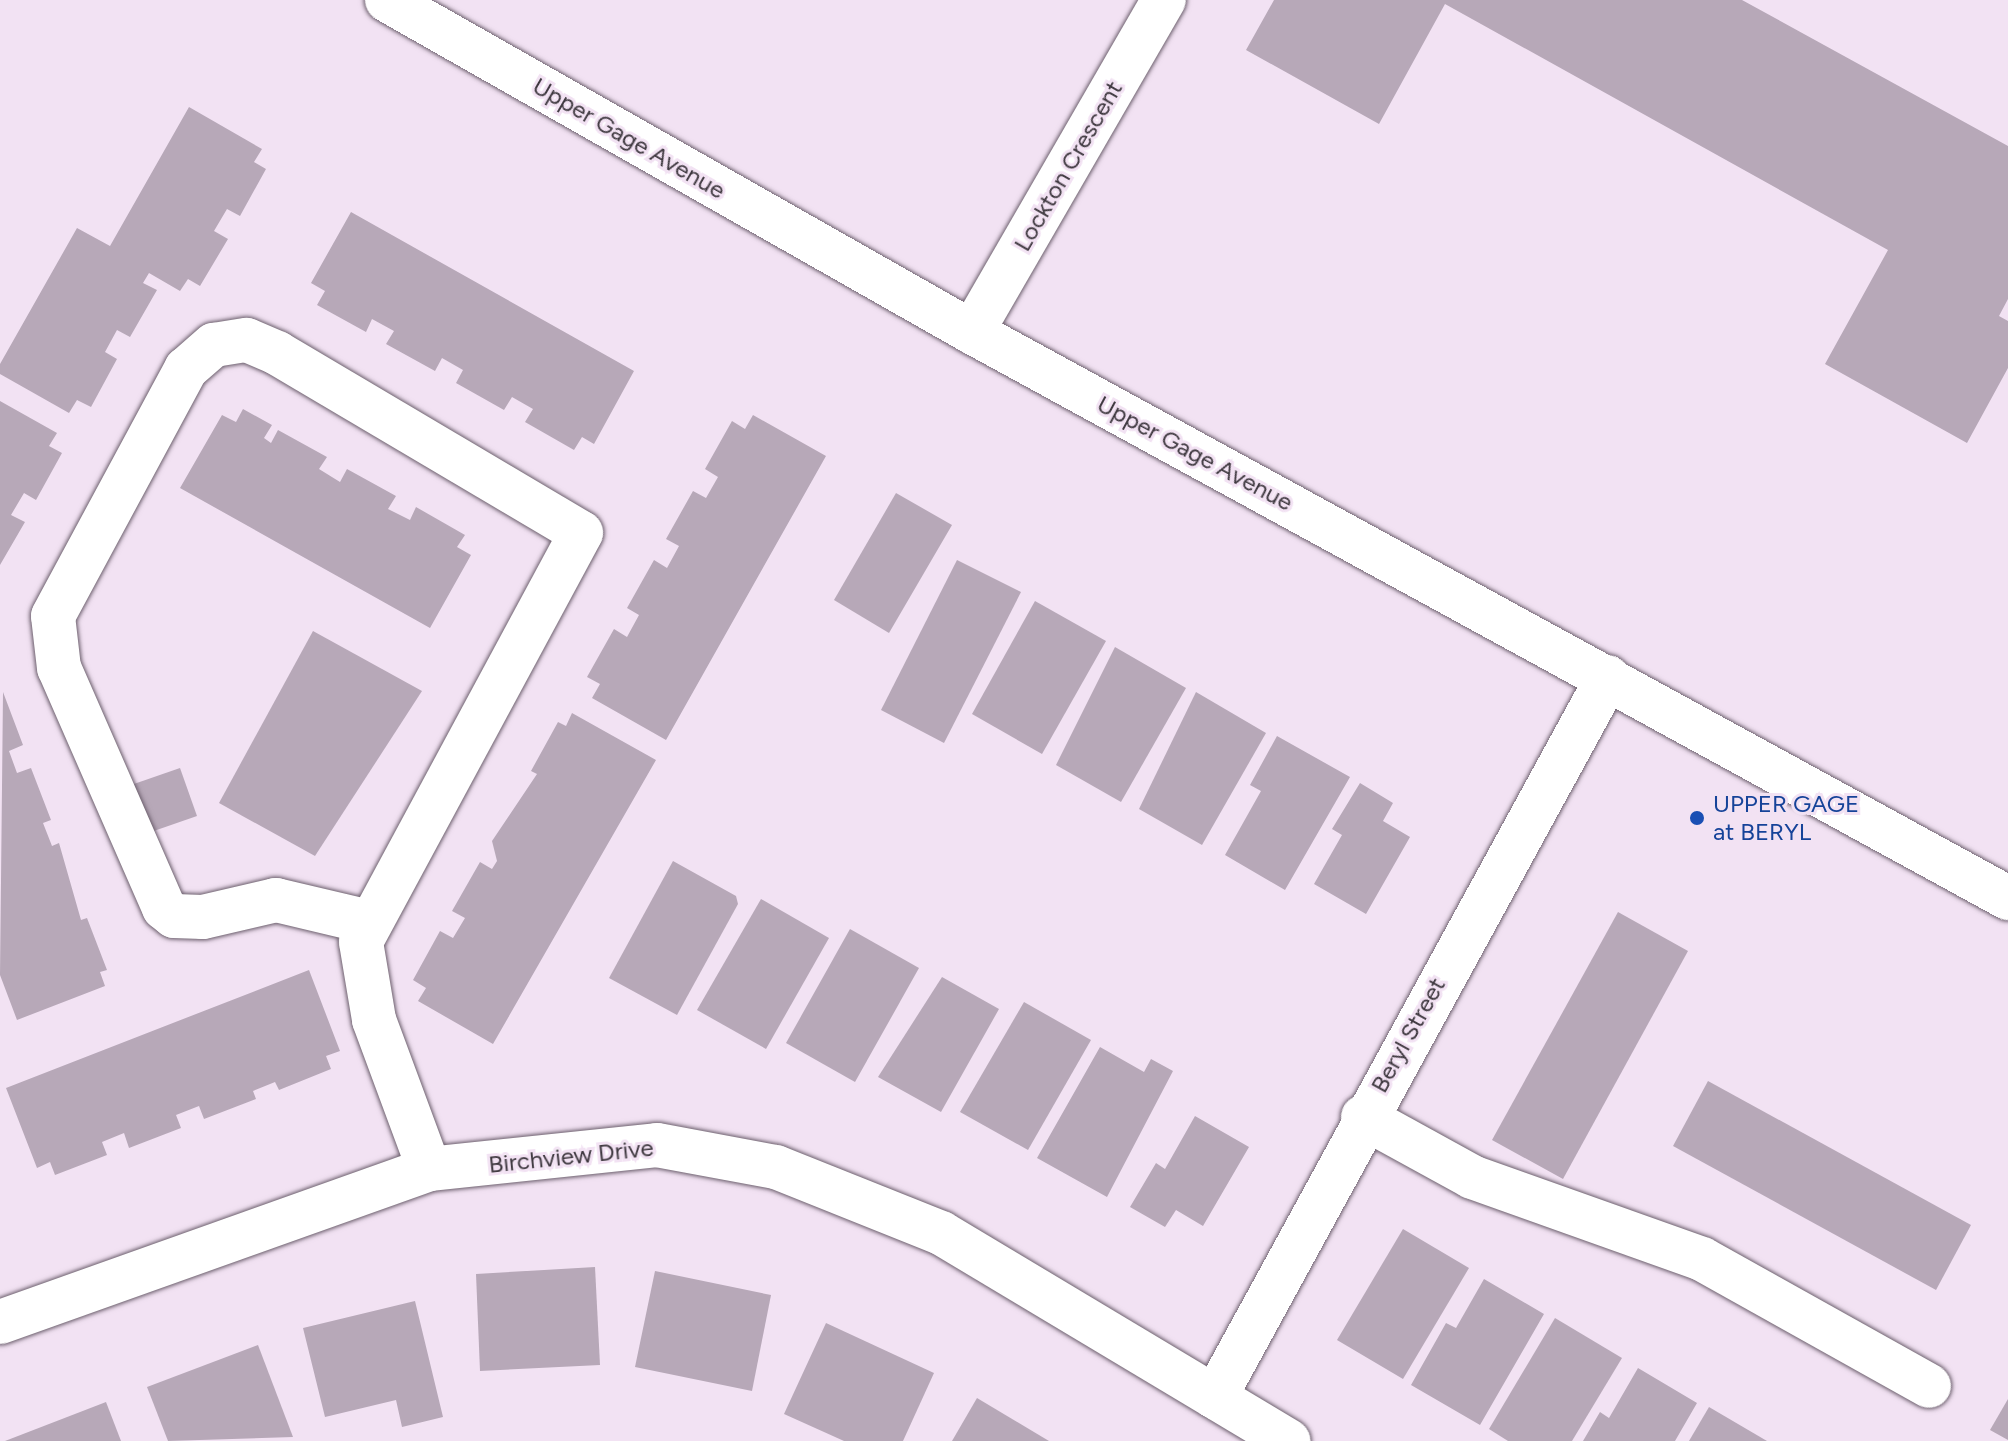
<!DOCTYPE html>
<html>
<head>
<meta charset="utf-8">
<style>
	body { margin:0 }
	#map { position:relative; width:2008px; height:1441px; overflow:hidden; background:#f2e2f3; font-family:Figtree,sans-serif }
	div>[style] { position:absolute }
	.building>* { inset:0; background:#b7a8b8 }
	.roads { filter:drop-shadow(0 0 2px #6d606e) drop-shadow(0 0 2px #6d606e) }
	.minor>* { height:44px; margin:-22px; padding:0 22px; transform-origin:22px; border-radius:22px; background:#fff }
	.major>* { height:44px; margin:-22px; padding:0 22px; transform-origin:22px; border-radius:22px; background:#fff }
	.dots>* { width:22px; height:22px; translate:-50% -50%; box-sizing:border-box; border:4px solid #f2e2f3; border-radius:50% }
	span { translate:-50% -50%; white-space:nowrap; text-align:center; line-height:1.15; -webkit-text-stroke:6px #f2e2f3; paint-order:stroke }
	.street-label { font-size:24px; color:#3e383f }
	.transit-label { font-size:24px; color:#164399 }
	.left { translate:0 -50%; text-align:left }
</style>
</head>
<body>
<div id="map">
	<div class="building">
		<i style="clip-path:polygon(1274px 0,1742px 0,2008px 146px,2008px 299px,1999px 316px,2008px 321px,2008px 368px,1967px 443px,1825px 364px,1888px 250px,1445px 4px,1379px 124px,1246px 50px)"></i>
		<i style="clip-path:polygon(189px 107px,262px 149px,254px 162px,266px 169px,240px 216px,227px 209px,214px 231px,228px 239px,200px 286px,188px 279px,180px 291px,149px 273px,143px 283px,157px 290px,130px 337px,117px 330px,105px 352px,117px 359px,91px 407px,77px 400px,69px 413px,0 374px,0 364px,77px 228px,110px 246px)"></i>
		<i style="clip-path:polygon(351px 212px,634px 371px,594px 444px,582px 437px,574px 450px,525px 422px,533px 409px,512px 397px,504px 410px,456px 383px,463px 370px,442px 358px,435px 371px,386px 344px,394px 331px,372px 319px,366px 332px,317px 305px,325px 291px,311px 283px)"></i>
		<i style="clip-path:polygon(0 401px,57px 433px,49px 446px,62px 453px,36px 500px,24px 493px,11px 515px,25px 522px,0 565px)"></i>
		<i style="clip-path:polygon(243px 409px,272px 425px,264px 438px,271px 443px,278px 430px,327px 457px,319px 469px,340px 482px,347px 469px,396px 496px,388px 509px,410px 520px,416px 507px,465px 535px,457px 547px,471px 555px,430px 628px,180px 488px,222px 415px,236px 422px)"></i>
		<i style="clip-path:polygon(753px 415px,826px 456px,666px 740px,592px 698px,600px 684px,587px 677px,614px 629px,627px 637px,639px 615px,627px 608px,654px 560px,667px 568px,679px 546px,666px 539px,693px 491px,706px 498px,718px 477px,705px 469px,732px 421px,745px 429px)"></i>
		<i style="clip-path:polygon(896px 493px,952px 525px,889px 633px,834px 600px)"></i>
		<i style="clip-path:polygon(957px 560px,1021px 592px,944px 743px,881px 710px)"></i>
		<i style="clip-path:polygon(1035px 601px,1106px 641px,1042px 754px,972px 714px)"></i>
		<i style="clip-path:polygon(313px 631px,422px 691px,315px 856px,219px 803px)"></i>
		<i style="clip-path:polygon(1115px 647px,1186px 688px,1121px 802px,1056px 765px)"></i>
		<i style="clip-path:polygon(3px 692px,23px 745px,9px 751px,17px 773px,31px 768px,51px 820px,43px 823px,52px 846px,59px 843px,81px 920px,87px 918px,107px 970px,100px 972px,105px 986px,17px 1020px,0 975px)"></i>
		<i style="clip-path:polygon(1196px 692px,1266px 733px,1202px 845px,1139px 809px)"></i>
		<i style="clip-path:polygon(572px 713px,656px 760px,493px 1044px,418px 1001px,426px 988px,413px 980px,440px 931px,453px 938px,465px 918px,452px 911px,480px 862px,492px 869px,497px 861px,492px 841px,537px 774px,531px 771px,558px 722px,566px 726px)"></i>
		<i style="clip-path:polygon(1277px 736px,1350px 777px,1285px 890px,1225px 855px,1261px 791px,1250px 785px)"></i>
		<i style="clip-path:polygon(180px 768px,197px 816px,148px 833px,131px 785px)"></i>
		<i style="clip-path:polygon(1360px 783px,1393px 803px,1383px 821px,1410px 837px,1366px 914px,1314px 884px,1342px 835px,1332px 829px)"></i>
		<i style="clip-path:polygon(673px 861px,736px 896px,738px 904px,677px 1015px,609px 978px)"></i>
		<i style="clip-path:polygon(761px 899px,829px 938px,766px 1049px,697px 1010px)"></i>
		<i style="clip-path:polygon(1618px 912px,1688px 951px,1563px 1179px,1492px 1140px)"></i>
		<i style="clip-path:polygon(850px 929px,919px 968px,855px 1082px,786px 1043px)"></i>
		<i style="clip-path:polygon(309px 970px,340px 1051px,326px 1056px,331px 1069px,279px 1090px,275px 1082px,253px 1091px,256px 1099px,204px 1119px,199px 1106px,176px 1115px,181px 1128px,129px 1148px,124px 1133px,102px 1142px,107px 1155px,55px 1175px,50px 1162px,37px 1168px,6px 1088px)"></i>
		<i style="clip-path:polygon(942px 977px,999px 1009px,941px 1112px,878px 1077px)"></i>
		<i style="clip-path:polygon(1024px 1002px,1091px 1040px,1028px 1150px,960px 1112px)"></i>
		<i style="clip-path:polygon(1100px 1047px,1144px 1072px,1151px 1059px,1173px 1071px,1107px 1197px,1037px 1158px)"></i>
		<i style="clip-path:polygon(1708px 1081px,1971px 1225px,1936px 1290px,1673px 1146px)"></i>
		<i style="clip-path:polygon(1195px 1116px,1249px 1147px,1203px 1226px,1176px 1210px,1165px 1227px,1130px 1207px,1156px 1163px,1165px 1169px)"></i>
		<i style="clip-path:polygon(1403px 1229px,1469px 1268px,1403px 1379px,1337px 1340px)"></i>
		<i style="clip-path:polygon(595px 1267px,600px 1365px,480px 1371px,476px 1274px)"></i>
		<i style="clip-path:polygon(655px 1271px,771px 1295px,752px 1391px,635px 1367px)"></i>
		<i style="clip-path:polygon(1484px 1279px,1544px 1314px,1480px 1425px,1411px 1385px,1446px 1323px,1456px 1328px)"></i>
		<i style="clip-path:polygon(415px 1301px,443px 1417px,402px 1427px,396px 1400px,325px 1417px,303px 1328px)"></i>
		<i style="clip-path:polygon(1555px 1318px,1622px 1358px,1572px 1441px,1508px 1441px,1489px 1429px)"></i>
		<i style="clip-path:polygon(826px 1323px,934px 1373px,903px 1441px,844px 1441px,784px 1414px)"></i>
		<i style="clip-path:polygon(258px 1345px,293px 1437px,168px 1441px,147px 1387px)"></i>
		<i style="clip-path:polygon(1638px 1368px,1697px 1403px,1675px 1441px,1583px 1441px,1600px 1412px,1609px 1418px)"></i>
		<i style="clip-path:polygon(977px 1398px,1049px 1441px,952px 1441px)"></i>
		<i style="clip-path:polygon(2008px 1399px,2008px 1440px,1990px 1430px)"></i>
		<i style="clip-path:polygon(106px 1402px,121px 1441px,5px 1441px)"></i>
		<i style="clip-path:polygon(1709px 1407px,1767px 1441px,1689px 1441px)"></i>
	</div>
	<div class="roads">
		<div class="minor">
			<i style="left:972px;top:332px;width:384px;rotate:-60deg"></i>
			<i style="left:369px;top:922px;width:96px;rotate:-166.7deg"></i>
			<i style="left:276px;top:900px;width:75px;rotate:166.9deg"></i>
			<i style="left:203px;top:917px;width:29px;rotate:-178deg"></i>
			<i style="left:174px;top:916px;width:13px;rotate:-141deg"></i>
			<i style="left:164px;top:908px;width:262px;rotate:-113.6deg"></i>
			<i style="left:59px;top:668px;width:52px;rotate:-96.6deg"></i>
			<i style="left:53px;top:616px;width:281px;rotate:-61.7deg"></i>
			<i style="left:186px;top:369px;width:37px;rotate:-41deg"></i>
			<i style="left:214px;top:345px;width:33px;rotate:-9deg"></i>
			<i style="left:247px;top:340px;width:33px;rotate:23deg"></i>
			<i style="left:277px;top:353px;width:353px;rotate:30.6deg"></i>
			<i style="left:581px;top:533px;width:464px;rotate:118.3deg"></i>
			<i style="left:361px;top:942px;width:79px;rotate:80.5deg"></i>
			<i style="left:374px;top:1020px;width:159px;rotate:69.7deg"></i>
			<i style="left:1363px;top:1117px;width:124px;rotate:28.8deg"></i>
			<i style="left:1472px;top:1177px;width:244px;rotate:19.6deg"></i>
			<i style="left:1702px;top:1259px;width:260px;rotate:29.2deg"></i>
			<i style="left:0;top:1322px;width:455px;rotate:-19.6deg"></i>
			<i style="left:429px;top:1169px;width:229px;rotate:-6deg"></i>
			<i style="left:657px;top:1145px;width:121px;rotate:10.5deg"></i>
			<i style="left:776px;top:1167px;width:178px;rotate:21.8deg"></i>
			<i style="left:941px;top:1233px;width:405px;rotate:30.9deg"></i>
			<i style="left:1215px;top:1397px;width:820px;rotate:-61.37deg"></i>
		</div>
		<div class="major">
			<i style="left:387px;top:0;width:673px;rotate:29.58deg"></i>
			<i style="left:972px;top:332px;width:1181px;rotate:28.65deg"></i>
		</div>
	</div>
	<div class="dots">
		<i style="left:1697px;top:818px;background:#1a4fb4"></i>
	</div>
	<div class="street-label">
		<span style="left:629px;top:138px;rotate:30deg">Upper Gage Avenue</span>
		<span style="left:1068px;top:166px;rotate:-60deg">Lockton Crescent</span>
		<span style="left:1195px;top:453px;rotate:28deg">Upper Gage Avenue</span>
		<span style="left:1408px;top:1035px;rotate:-61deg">Beryl Street</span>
		<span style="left:571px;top:1156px;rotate:-6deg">Birchview Drive</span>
	</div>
	<div class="transit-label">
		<span class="left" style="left:1713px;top:818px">UPPER GAGE<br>at BERYL</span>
	</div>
</div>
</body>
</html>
